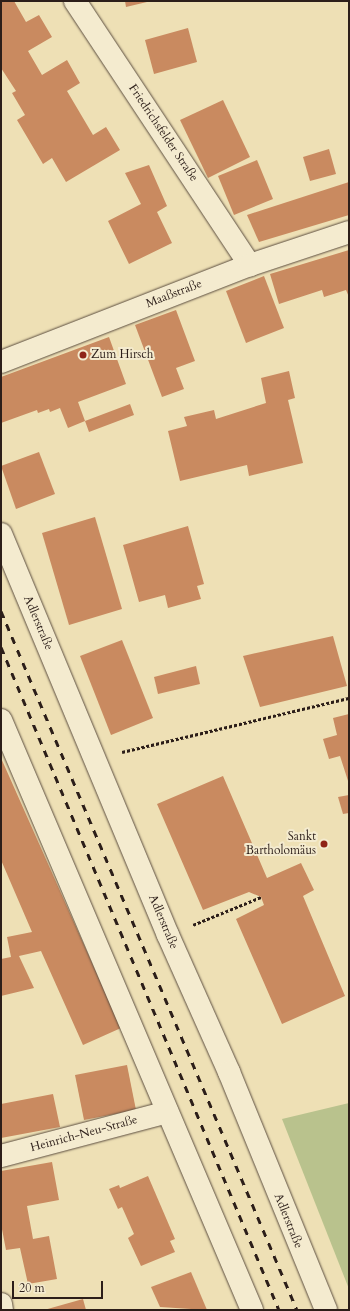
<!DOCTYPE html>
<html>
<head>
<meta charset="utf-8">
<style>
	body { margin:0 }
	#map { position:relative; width:350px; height:1311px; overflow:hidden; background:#eee0b5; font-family:Cardo,serif }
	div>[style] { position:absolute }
	.green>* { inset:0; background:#b9c28d }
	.building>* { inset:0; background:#c98a60 }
	.path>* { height:2.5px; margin-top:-1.25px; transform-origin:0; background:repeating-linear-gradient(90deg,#2c1e19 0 3px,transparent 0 5px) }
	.roads { filter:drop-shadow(0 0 1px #5c4e40) drop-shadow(0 0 1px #5c4e40) }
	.street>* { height:22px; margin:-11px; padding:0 11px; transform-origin:11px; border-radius:11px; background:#f4ebcf }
	.rail>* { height:3px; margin-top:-1.5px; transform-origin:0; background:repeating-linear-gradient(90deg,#2c1e19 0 7px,transparent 0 14px) }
	.dots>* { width:11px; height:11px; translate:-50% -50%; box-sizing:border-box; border:2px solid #f4ebcf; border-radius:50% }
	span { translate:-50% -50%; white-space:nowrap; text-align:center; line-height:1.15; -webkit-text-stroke:4px #f4ebcf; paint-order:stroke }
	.street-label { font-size:12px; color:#2c1e19 }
	.poi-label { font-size:12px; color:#2c1e19 }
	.left { translate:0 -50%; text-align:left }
	.right { translate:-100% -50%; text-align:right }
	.frame { position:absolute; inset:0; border:2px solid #2c1e19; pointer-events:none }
	.scale { position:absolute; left:12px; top:1281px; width:91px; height:18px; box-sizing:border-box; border:2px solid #2c1e19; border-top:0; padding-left:5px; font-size:12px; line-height:14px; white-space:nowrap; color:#2c1e19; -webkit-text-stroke:3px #f4ebcf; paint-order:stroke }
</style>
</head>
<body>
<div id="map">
	<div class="green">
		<i style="clip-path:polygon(349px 1103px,349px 1289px,282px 1119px)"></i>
	</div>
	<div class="building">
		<i style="clip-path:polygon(1px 1px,14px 1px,26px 22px,39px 15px,52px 37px,28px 51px,42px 75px,67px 60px,80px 83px,67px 91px,93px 135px,106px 127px,120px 150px,66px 182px,52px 158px,43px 164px,17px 120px,25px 115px,12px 93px,16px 91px,1px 68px)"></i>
		<i style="clip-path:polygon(125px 1px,146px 1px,147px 2px,126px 7px)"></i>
		<i style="clip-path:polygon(188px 28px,197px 62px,154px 74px,145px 40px)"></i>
		<i style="clip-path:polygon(223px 100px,250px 157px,208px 178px,180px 120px)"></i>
		<i style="clip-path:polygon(329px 149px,336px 174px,310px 181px,303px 157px)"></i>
		<i style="clip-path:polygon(257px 160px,273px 199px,234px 215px,218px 176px)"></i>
		<i style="clip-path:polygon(149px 165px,167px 206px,157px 212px,172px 243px,129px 264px,108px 221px,141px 204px,125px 173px)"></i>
		<i style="clip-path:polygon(349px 182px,349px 215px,259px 242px,247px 215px)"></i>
		<i style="clip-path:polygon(349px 250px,349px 297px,346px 290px,324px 297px,322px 290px,279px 304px,270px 274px)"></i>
		<i style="clip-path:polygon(264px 276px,284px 328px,246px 343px,226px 291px)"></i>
		<i style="clip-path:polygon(176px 310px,195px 361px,176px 368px,184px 389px,162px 397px,135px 325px)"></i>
		<i style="clip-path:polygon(109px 337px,126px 384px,78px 402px,85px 421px,130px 404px,134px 415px,89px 432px,85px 421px,68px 428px,60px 408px,50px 412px,49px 409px,38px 413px,37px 410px,1px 423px,1px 377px)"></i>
		<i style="clip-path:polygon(289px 371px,295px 398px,288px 400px,303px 463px,249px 476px,247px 465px,180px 481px,168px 431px,187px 426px,184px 417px,214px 410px,216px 419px,266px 403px,261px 378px)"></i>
		<i style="clip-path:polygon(39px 452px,55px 494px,16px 509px,1px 466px)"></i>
		<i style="clip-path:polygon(95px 517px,122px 609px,69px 625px,42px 533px)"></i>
		<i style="clip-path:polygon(188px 526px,204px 584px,197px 586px,201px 599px,168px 608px,165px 595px,139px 602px,123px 545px)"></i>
		<i style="clip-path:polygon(333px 636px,347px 686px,260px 707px,243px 656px)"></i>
		<i style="clip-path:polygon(122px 640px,153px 718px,111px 735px,80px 656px)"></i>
		<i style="clip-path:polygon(196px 666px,200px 684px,158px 694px,154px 677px)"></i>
		<i style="clip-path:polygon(349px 714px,349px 784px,340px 756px,329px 759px,323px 739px,337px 735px,333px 718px)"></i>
		<i style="clip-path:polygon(1px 758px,121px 1028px,83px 1045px,41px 951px,19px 956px,34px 988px,1px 996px,1px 959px,11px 957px,7px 937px,32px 932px,1px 860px)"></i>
		<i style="clip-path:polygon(223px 776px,267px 878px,301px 863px,314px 890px,303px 896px,345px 996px,282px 1024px,236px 919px,264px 905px,261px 897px,249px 892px,203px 910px,157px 804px)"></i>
		<i style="clip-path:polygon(349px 795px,349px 813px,343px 814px,338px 797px)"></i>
		<i style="clip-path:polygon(127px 1065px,136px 1110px,84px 1120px,75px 1075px)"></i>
		<i style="clip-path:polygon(53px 1094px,60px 1127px,1px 1138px,1px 1104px)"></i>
		<i style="clip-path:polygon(52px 1162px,59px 1200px,27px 1206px,33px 1239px,49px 1236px,57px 1279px,28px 1284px,20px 1248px,6px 1250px,1px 1224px,1px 1171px)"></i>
		<i style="clip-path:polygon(148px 1176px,175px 1239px,170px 1241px,175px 1252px,141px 1266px,128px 1238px,134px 1234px,122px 1207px,118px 1209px,109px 1189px,119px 1185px,120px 1188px)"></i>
		<i style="clip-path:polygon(191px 1272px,207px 1310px,160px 1307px,151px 1287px)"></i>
		<i style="clip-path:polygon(83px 1299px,86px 1310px,44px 1310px)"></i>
	</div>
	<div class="path">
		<i style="left:122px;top:752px;width:233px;rotate:-13.4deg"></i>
		<i style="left:193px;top:925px;width:74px;rotate:-22.4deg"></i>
	</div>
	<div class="roads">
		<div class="street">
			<i style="left:75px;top:1px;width:317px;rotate:56.5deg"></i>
			<i style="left:1px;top:362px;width:267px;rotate:-21.3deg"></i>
			<i style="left:250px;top:265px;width:104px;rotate:-18.4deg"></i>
			<i style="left:1px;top:534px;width:434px;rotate:67.4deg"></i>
			<i style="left:168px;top:935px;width:150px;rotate:66deg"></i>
			<i style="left:229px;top:1072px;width:257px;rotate:67.8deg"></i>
			<i style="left:1px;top:720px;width:641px;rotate:66.95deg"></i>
			<i style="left:1px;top:1156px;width:172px;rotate:-14.8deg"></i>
			<i style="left:1px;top:1304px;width:6px;rotate:81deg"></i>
		</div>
	</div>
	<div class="rail">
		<i style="left:1px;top:611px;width:759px;rotate:67.05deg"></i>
		<i style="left:1px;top:647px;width:719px;rotate:67.25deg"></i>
	</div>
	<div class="dots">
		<i style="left:83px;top:355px;background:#8f2418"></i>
		<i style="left:324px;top:844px;background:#8f2418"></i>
	</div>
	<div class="street-label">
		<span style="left:163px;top:133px;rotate:56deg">Friedrichsfelder Straße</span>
		<span style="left:174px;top:294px;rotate:-21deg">Maaßstraße</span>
		<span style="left:38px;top:623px;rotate:67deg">Adlerstraße</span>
		<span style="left:163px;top:922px;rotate:67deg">Adlerstraße</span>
		<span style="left:84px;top:1134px;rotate:-15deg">Heinrich-Neu-Straße</span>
		<span style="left:288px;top:1221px;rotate:68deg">Adlerstraße</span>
	</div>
	<div class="poi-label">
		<span class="left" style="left:91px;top:355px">Zum Hirsch</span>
		<span class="right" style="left:316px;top:844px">Sankt<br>Bartholomäus</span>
	</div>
	<div class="frame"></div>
	<div class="scale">20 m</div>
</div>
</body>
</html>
